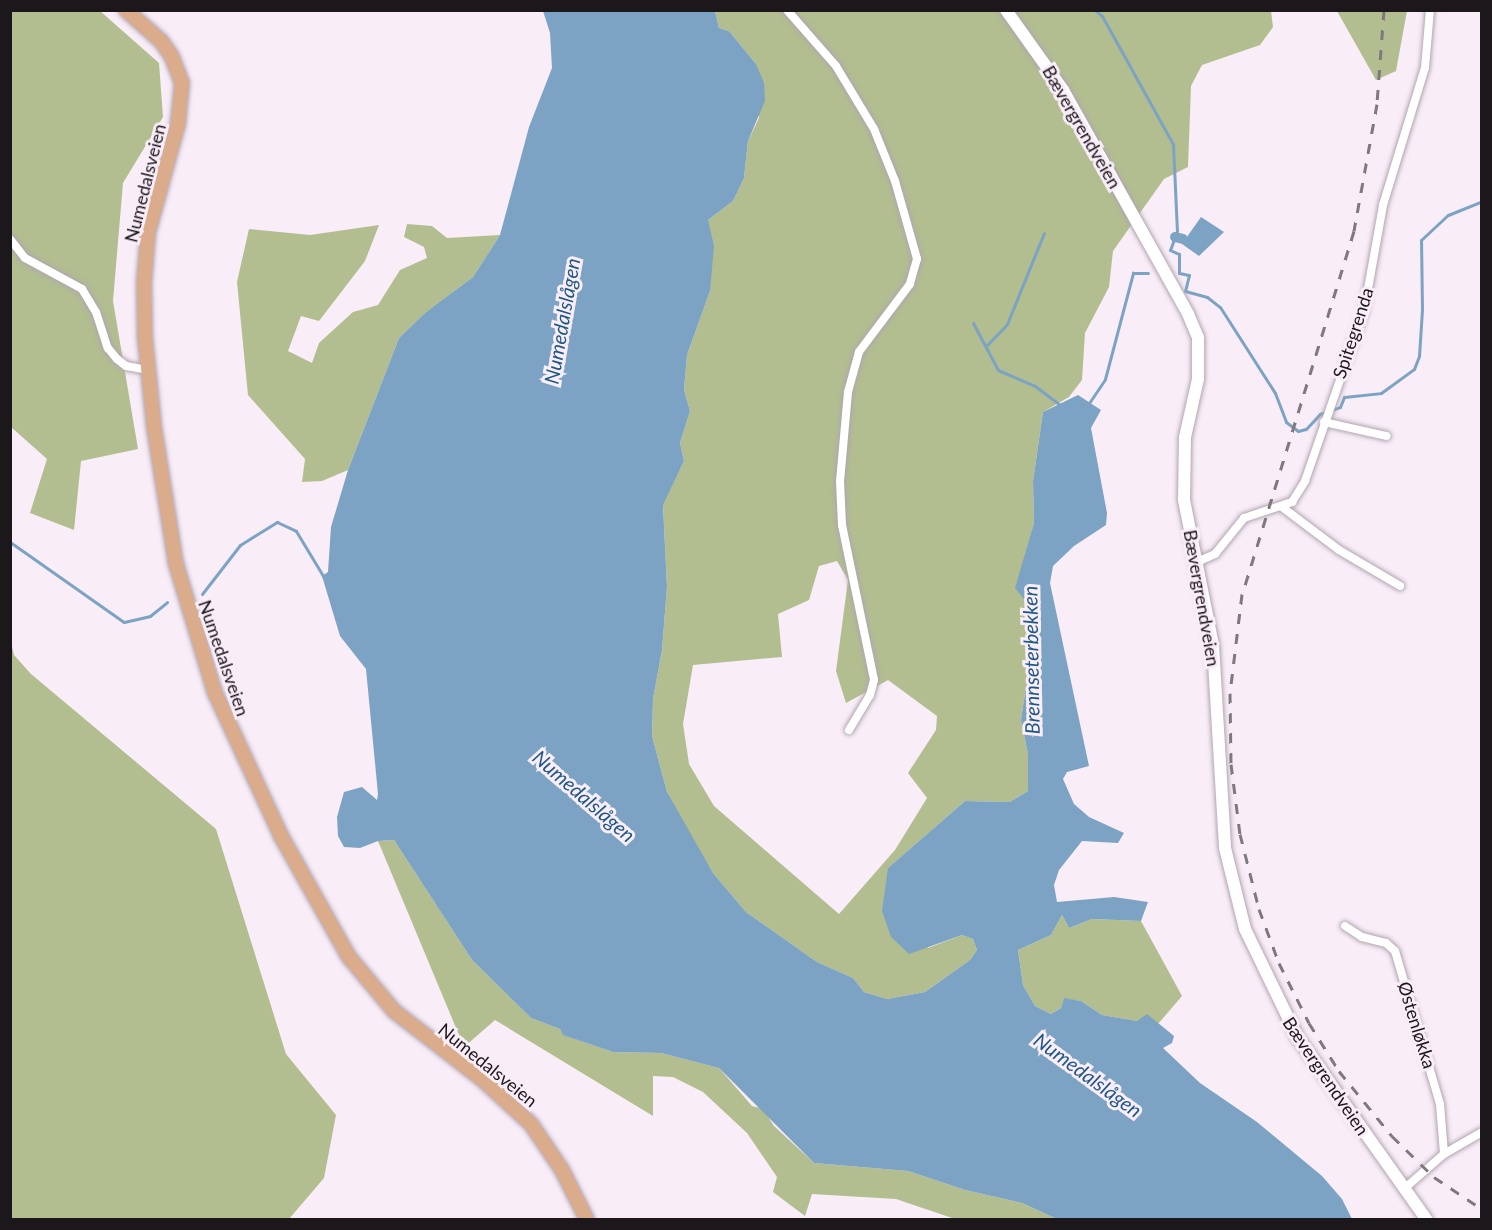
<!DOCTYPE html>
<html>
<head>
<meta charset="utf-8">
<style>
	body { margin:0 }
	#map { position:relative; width:1492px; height:1230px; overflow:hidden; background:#f9edf8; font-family:Lato,sans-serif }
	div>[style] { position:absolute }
	.forest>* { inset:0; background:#b2be90 }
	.water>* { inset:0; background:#7ca3c4 }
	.stream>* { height:3px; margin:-1.5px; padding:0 1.5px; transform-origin:1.5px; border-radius:1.5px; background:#7ca3c4 }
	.canal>* { height:10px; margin:-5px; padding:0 5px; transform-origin:5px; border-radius:5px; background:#7ca3c4 }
	.roads { filter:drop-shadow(0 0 2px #b1a5b0) drop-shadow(0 0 2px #b1a5b0) }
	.minor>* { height:8px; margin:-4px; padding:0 4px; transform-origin:4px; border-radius:4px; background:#fff }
	.secondary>* { height:12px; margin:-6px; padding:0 6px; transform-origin:6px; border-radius:6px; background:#fff }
	.primary>* { height:14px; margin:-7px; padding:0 7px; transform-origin:7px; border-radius:7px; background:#daac8c }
	.rail>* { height:3px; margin-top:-1.5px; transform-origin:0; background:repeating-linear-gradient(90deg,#80787f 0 10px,transparent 0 20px) }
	span { translate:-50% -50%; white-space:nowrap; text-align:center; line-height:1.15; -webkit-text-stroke:6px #f9edf8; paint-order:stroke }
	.street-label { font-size:18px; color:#1c171b }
	.water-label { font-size:20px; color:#1c5884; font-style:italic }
	.frame { position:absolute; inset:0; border:12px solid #1c171b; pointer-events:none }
</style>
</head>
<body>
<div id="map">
	<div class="forest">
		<i style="clip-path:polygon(11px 11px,100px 11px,159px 63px,163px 117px,123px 183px,113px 301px,138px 449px,81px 461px,74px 530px,30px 513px,47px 459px,11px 427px)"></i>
		<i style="clip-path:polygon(evenodd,715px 11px,1271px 11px,1273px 27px,1260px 45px,1202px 65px,1191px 86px,1188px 167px,1164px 179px,1113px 251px,1109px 287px,1085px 333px,1082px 380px,1069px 397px,1043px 412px,1033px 481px,1034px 523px,1016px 588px,1027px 603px,1035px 627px,1021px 720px,1028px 754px,1028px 791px,1010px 802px,965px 801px,888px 868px,928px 948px,962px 935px,973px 939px,977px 950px,970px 960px,925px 992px,887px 999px,864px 992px,853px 978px,817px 962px,746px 912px,713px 873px,677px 815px,667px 792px,652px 736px,653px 699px,662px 650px,667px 587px,663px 504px,684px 461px,680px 443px,690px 411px,684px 390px,687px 355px,710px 291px,708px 220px,733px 201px,744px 178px,748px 141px,759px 118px,756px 64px,729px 31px,719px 28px,715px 11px,837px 561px,848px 580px,836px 671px,846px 703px,888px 680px,937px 716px,936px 730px,908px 773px,927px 798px,895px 850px,839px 914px,714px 806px,689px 764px,683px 724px,693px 665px,782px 657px,778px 614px,809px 600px,819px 566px,837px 561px)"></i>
		<i style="clip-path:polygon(1337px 11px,1407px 11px,1396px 71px,1376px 80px)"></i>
		<i style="clip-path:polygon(407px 224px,432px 226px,447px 238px,500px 235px,473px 277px,426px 312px,399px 338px,348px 470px,322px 481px,302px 482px,305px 459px,248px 395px,237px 282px,249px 229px,310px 235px,379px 225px,365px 261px,319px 321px,301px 316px,288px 351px,312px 363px,319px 343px,353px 312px,378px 305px,400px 270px,427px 258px,424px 247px,404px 237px)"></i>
		<i style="clip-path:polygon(11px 642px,14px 655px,31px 674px,216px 829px,286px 1054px,336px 1115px,324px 1178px,289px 1219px,11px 1219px)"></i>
		<i style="clip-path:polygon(394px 840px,472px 960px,531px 1018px,560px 1029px,564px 1035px,613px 1052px,661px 1053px,719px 1068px,752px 1106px,763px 1109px,774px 1126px,814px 1163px,908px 1171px,965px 1190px,1022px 1203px,1057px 1219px,955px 1219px,896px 1199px,812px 1194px,805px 1216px,773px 1192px,777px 1177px,747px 1133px,703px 1092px,673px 1077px,653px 1076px,653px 1116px,495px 1020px,464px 1047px,378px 841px)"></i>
		<i style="clip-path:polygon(1062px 915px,1069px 928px,1092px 919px,1141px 921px,1182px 996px,1158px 1024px,1147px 1015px,1137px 1021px,1102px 1015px,1081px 1001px,1064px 999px,1061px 1008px,1051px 1014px,1035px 1006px,1023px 985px,1018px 950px,1051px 935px)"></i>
	</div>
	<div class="water">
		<i style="clip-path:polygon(543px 11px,715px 11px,719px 28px,729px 31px,756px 64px,764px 83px,765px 101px,748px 141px,744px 178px,733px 201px,708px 220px,714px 246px,710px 291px,687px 355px,684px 390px,690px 411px,680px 443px,684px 461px,663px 505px,667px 587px,662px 650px,653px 699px,652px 736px,667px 792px,713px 873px,746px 912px,817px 962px,853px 978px,864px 992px,887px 999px,925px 992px,970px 960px,977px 950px,973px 939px,962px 935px,909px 954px,891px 937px,882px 911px,888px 868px,965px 801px,1010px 802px,1028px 791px,1028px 754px,1021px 720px,1035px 627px,1027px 603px,1015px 588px,1034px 523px,1033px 481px,1043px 412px,1078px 395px,1101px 410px,1091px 428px,1107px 513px,1106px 525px,1074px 546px,1053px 566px,1050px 583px,1089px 766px,1067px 772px,1063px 779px,1074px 804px,1089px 817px,1124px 833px,1118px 843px,1082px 841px,1059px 870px,1054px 885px,1057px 902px,1114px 897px,1148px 902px,1141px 921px,1092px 919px,1069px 928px,1062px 915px,1051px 935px,1018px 950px,1023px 985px,1035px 1006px,1051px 1014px,1061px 1008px,1064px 998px,1081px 1001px,1102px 1015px,1137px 1021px,1147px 1014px,1174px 1036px,1172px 1043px,1163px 1048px,1200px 1083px,1257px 1122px,1322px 1176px,1342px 1199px,1352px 1219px,1057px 1219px,1022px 1203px,965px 1190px,908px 1171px,814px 1163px,719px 1068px,661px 1053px,613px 1052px,563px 1035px,560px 1029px,531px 1018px,472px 960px,394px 840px,378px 841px,360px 848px,344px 847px,338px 836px,337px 817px,344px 792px,362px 787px,377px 800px,378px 794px,366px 669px,340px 636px,322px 576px,328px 572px,331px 527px,348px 470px,399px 338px,426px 312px,473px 277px,500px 235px,529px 127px,552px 68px,550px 33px)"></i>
		<i style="clip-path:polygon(1201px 217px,1224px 232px,1199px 256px,1182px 244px)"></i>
	</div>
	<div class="stream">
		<i style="left:1095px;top:10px;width:9px;rotate:41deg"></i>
		<i style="left:1102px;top:16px;width:146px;rotate:61deg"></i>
		<i style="left:1173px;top:144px;width:87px;rotate:87.4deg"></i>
		<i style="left:1177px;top:231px;width:20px;rotate:110deg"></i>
		<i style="left:1170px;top:250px;width:10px;rotate:24deg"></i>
		<i style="left:1179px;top:254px;width:19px;rotate:90deg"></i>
		<i style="left:1179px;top:273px;width:10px;rotate:11deg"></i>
		<i style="left:1189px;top:275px;width:16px;rotate:104deg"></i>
		<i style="left:1185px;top:291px;width:23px;rotate:15deg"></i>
		<i style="left:1207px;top:297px;width:16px;rotate:38deg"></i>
		<i style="left:1220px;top:307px;width:102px;rotate:57.4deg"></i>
		<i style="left:1275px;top:393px;width:31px;rotate:69deg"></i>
		<i style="left:1286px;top:422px;width:15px;rotate:37deg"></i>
		<i style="left:1298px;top:431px;width:8px;rotate:-14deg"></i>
		<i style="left:1306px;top:429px;width:21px;rotate:-47deg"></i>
		<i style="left:1320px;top:414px;width:21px;rotate:-19deg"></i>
		<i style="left:1340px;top:407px;width:11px;rotate:-68deg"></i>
		<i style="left:1344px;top:397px;width:37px;rotate:-6deg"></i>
		<i style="left:1381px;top:393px;width:41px;rotate:-36deg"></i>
		<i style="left:1414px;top:369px;width:14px;rotate:-69deg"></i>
		<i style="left:1419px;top:356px;width:47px;rotate:-86.3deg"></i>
		<i style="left:1422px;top:309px;width:69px;rotate:-90.8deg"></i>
		<i style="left:1421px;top:240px;width:37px;rotate:-43deg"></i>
		<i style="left:1448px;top:215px;width:37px;rotate:-22deg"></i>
		<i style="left:973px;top:323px;width:53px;rotate:62deg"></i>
		<i style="left:998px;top:370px;width:40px;rotate:23.4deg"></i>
		<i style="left:1035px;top:386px;width:34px;rotate:37deg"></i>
		<i style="left:986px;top:346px;width:30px;rotate:-46deg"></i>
		<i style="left:1007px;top:324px;width:98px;rotate:-67.9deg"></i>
		<i style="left:1087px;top:406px;width:32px;rotate:-56deg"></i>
		<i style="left:1105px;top:379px;width:110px;rotate:-75.2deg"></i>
		<i style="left:1133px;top:273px;width:15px"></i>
		<i style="left:10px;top:542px;width:139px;rotate:35.1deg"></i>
		<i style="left:124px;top:622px;width:27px;rotate:-13deg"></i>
		<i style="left:150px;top:616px;width:22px;rotate:-39deg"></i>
		<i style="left:202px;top:594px;width:62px;rotate:-52.2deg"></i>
		<i style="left:240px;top:545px;width:44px;rotate:-31.9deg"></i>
		<i style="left:277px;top:522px;width:21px;rotate:25deg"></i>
		<i style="left:296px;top:531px;width:56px;rotate:58.9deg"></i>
	</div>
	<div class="canal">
		<i style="left:1175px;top:237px;width:8px;rotate:14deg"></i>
	</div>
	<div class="roads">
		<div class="minor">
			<i style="left:787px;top:10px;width:74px;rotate:48.8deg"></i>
			<i style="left:836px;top:66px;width:74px;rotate:58.9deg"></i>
			<i style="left:874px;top:129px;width:56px;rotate:68deg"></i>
			<i style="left:895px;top:181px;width:81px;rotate:74.2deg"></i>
			<i style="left:917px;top:259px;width:26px;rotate:106deg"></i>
			<i style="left:910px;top:284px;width:85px;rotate:126.9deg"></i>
			<i style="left:859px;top:352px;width:41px;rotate:105.4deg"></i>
			<i style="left:848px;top:392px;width:89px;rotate:95.1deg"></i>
			<i style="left:840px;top:481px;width:44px;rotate:87.4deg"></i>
			<i style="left:842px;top:525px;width:158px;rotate:78.3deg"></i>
			<i style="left:874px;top:680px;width:16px;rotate:105deg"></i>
			<i style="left:870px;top:695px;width:41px;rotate:121deg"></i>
			<i style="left:10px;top:239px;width:24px;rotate:52deg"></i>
			<i style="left:25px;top:258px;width:65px;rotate:28.5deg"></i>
			<i style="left:82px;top:289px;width:27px;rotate:59deg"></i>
			<i style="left:96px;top:312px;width:38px;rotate:72deg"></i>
			<i style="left:108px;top:348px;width:14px;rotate:51deg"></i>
			<i style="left:117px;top:359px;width:11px;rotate:38deg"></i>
			<i style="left:126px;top:366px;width:22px;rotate:10deg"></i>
			<i style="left:1324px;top:422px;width:64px;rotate:12.7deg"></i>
			<i style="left:1282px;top:507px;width:71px;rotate:37deg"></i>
			<i style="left:1339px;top:550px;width:71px;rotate:30.5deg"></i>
			<i style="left:1197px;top:562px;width:20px;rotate:-24deg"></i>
			<i style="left:1215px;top:554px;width:46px;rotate:-51.1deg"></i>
			<i style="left:1244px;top:518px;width:51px;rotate:-18.4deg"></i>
			<i style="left:1292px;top:502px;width:25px;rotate:-58deg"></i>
			<i style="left:1305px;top:481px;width:180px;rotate:-70.9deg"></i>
			<i style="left:1364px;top:311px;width:108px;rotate:-79.8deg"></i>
			<i style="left:1383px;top:205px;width:143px;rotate:-73deg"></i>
			<i style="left:1425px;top:68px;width:58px;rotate:-85.1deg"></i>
			<i style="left:1345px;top:926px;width:20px;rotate:33deg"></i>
			<i style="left:1362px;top:937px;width:25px;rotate:14deg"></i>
			<i style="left:1386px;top:943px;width:12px;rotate:42deg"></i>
			<i style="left:1395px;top:951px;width:159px;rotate:73.6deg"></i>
			<i style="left:1440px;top:1104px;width:50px;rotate:85.4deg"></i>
			<i style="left:1405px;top:1188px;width:52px;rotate:-41.1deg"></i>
			<i style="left:1444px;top:1154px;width:44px;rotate:-30.1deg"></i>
		</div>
		<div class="secondary">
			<i style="left:1006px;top:10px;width:98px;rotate:54.5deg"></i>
			<i style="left:1063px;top:90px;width:257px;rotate:60.8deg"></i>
			<i style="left:1188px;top:314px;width:26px;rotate:67deg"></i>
			<i style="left:1198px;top:338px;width:41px;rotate:90deg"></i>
			<i style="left:1198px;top:379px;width:59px;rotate:102.6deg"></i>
			<i style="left:1185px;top:437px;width:63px;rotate:90.9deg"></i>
			<i style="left:1184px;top:500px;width:148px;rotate:78.7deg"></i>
			<i style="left:1213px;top:645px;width:203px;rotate:86.6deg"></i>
			<i style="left:1225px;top:848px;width:83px;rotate:76.1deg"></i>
			<i style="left:1245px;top:929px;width:121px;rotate:64.1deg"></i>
			<i style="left:1298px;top:1038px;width:223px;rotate:54.7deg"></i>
		</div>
		<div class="primary">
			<i style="left:126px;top:10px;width:47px;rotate:41.5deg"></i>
			<i style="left:161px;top:41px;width:19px;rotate:55deg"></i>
			<i style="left:172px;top:57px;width:28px;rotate:69deg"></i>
			<i style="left:182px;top:83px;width:41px;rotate:95.6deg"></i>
			<i style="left:178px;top:124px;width:113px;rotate:105.4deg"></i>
			<i style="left:148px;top:233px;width:50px;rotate:94.6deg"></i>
			<i style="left:144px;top:283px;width:55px;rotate:89deg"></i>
			<i style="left:145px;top:338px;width:89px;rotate:84.2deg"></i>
			<i style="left:154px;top:427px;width:139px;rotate:80.9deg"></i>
			<i style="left:176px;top:564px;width:135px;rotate:73.2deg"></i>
			<i style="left:215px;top:693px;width:157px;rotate:65.2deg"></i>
			<i style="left:281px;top:836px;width:139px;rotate:60.7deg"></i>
			<i style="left:349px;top:957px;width:70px;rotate:50.2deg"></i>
			<i style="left:394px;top:1011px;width:111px;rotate:37.7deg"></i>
			<i style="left:482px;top:1079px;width:67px;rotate:42.6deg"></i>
			<i style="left:531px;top:1124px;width:55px;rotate:56deg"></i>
			<i style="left:562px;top:1170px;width:56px;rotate:63.4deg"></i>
		</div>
	</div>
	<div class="rail">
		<i style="left:1384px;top:10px;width:94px;rotate:94.3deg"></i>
		<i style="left:1377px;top:104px;width:129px;rotate:100.3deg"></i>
		<i style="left:1354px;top:231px;width:380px;rotate:107.1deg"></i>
		<i style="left:1242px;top:594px;width:100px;rotate:96.9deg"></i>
		<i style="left:1230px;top:693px;width:71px;rotate:89.2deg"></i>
		<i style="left:1231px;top:764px;width:71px;rotate:82.7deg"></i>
		<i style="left:1240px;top:834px;width:77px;rotate:75.8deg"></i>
		<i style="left:1259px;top:909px;width:58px;rotate:69.7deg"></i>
		<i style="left:1279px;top:963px;width:67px;rotate:63.4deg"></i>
		<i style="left:1309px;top:1023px;width:57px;rotate:58deg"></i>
		<i style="left:1339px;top:1071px;width:84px;rotate:50.8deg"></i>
		<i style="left:1392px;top:1136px;width:59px;rotate:44.3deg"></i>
		<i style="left:1434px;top:1177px;width:58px;rotate:33.7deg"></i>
	</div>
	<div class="street-label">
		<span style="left:1082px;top:127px;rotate:60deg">Bævergrendveien</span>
		<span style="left:145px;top:183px;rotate:-76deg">Numedalsveien</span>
		<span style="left:1353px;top:333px;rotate:-72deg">Spitegrenda</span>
		<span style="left:1202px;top:598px;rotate:80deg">Bævergrendveien</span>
		<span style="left:224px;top:658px;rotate:71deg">Numedalsveien</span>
		<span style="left:1417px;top:1025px;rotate:73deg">Østenløkka</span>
		<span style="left:488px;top:1065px;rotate:39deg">Numedalsveien</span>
		<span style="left:1326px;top:1076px;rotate:56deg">Bævergrendveien</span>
	</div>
	<div class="water-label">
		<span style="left:562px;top:321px;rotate:-80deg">Numedalslågen</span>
		<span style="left:1031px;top:660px;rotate:-91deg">Brennseterbekken</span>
		<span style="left:584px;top:796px;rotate:41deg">Numedalslågen</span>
		<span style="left:1088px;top:1075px;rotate:36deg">Numedalslågen</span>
	</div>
	<div class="frame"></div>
</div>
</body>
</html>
